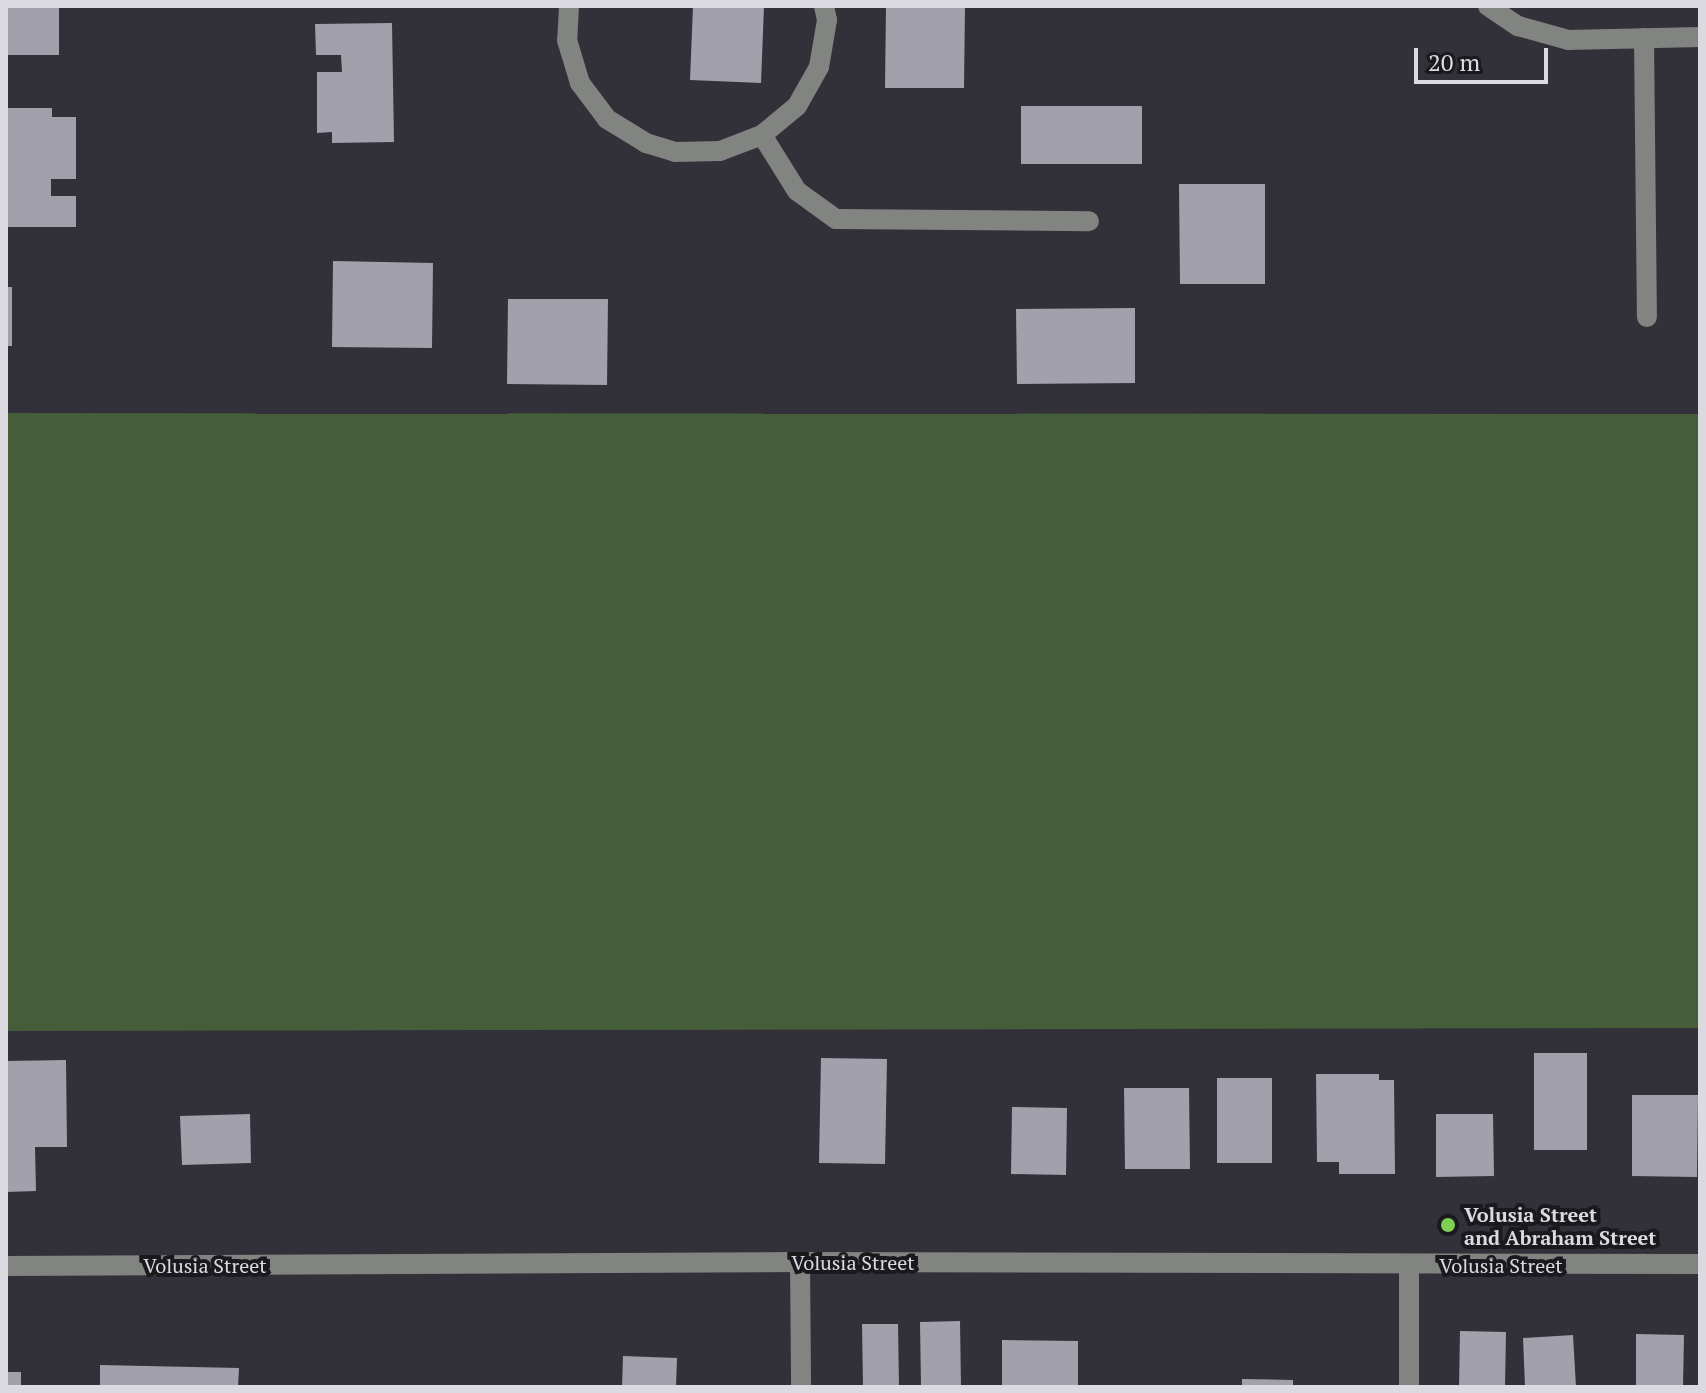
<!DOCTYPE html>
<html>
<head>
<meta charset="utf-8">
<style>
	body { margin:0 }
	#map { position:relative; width:1706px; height:1393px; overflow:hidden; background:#32313a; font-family:"PT Serif",serif }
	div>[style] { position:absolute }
	.green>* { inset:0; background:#455d39 }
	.building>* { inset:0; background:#a1a0ab }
	.minor>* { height:20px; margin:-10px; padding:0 10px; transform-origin:10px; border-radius:10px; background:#818480 }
	.dots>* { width:22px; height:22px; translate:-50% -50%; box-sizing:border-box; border:4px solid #1a1a1e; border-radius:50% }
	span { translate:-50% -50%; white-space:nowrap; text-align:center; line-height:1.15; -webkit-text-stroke:8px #1a1a1e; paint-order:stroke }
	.poi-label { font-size:20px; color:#dbdae1; font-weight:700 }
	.left { translate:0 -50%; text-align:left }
	.street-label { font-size:20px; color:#dbdae1 }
	.frame { position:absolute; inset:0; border:8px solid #dbdae1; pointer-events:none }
	.scale { position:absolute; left:1414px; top:48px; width:134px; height:36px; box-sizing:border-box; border:4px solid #dbdae1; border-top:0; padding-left:10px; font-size:24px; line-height:28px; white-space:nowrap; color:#dbdae1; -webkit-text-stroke:6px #1a1a1e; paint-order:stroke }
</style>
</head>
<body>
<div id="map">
	<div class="green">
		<i style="clip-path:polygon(6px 413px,1700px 414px,1700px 1028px,6px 1031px)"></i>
	</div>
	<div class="building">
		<i style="clip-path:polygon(6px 6px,59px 6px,59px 55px,6px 55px)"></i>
		<i style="clip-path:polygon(693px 6px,764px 6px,761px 83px,690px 80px)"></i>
		<i style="clip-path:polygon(886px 6px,965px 6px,964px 88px,885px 88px)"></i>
		<i style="clip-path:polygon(392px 23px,394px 142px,332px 143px,332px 132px,317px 133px,317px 72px,342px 72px,341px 55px,316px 55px,315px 24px)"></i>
		<i style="clip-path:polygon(1021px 106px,1142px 106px,1142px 164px,1021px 164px)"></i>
		<i style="clip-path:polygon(6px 108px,52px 108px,52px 117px,76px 117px,76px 179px,51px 179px,51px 196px,76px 196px,76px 227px,6px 227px)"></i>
		<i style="clip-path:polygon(1179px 184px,1265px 184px,1265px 284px,1180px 284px)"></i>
		<i style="clip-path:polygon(333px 261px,433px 263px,432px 348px,332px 347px)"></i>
		<i style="clip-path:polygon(6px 287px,12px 287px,12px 346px,6px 346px)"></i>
		<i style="clip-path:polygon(508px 299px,608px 299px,607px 385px,507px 384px)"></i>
		<i style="clip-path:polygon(1135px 308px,1135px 383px,1017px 384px,1016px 309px)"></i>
		<i style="clip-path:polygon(1534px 1053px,1587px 1053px,1587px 1150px,1534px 1150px)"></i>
		<i style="clip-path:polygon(821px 1058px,887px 1059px,885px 1164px,819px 1163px)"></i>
		<i style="clip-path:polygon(66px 1060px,67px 1147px,35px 1147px,36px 1191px,6px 1192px,6px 1061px)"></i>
		<i style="clip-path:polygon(1316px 1074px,1379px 1074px,1379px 1080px,1394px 1080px,1395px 1174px,1339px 1174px,1339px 1162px,1317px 1162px)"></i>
		<i style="clip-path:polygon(1217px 1078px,1272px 1078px,1272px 1163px,1217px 1163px)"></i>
		<i style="clip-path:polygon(1124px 1088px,1189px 1088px,1190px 1169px,1125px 1169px)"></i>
		<i style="clip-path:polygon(1632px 1095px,1698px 1095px,1697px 1177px,1632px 1176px)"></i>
		<i style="clip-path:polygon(1012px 1107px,1067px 1108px,1066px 1175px,1011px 1174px)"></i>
		<i style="clip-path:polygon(250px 1114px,251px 1163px,182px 1165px,180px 1116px)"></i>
		<i style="clip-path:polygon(1436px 1114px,1493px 1114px,1494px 1176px,1436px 1177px)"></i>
		<i style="clip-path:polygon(960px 1321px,961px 1387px,921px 1387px,920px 1322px)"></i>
		<i style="clip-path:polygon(862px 1324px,898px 1324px,899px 1387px,863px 1387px)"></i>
		<i style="clip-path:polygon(1460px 1331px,1506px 1332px,1505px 1387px,1459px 1387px)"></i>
		<i style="clip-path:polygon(1636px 1334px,1684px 1335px,1683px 1387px,1636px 1387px)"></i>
		<i style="clip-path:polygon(1573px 1335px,1576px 1387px,1525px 1387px,1523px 1338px)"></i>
		<i style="clip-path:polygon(1002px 1340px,1078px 1341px,1078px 1387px,1002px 1387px)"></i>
		<i style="clip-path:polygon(623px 1356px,677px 1358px,676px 1387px,622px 1387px)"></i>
		<i style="clip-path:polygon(100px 1365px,239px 1368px,238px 1387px,100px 1387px)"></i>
		<i style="clip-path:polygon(6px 1372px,21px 1372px,21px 1387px,6px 1387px)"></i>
		<i style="clip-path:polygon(1242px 1379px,1293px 1380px,1293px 1387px,1242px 1387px)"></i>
	</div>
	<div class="minor">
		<i style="left:569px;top:6px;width:34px;rotate:93deg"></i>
		<i style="left:567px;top:40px;width:45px;rotate:73.2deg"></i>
		<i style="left:580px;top:83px;width:45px;rotate:53.1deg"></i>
		<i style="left:607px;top:119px;width:46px;rotate:31.6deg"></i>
		<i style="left:646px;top:143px;width:30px;rotate:17deg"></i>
		<i style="left:675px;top:152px;width:45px;rotate:-1.3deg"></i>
		<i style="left:720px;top:151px;width:45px;rotate:-20.9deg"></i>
		<i style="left:762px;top:135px;width:45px;rotate:-39.6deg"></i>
		<i style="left:797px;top:106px;width:45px;rotate:-60.6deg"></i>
		<i style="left:819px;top:67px;width:48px;rotate:-80.3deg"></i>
		<i style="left:827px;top:20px;width:14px;rotate:-102deg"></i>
		<i style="left:1488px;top:6px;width:36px;rotate:34deg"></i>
		<i style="left:1518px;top:26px;width:52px;rotate:15.6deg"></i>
		<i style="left:1568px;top:40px;width:132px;rotate:-1.3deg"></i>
		<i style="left:1644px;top:38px;width:279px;rotate:89.4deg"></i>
		<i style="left:762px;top:135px;width:66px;rotate:58deg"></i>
		<i style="left:797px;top:191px;width:48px;rotate:35.7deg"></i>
		<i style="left:836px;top:219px;width:253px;rotate:0.5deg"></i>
		<i style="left:800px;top:1262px;width:125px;rotate:89.5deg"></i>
		<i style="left:6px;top:1266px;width:794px;rotate:-0.29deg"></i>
		<i style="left:800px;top:1262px;width:900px;rotate:0.13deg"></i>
		<i style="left:1409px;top:1387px;width:122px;rotate:-90deg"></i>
	</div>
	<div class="dots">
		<i style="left:1448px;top:1225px;background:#7fd052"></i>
	</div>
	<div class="poi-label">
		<span class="left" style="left:1464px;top:1226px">Volusia Street<br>and Abraham Street</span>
	</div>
	<div class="street-label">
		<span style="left:853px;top:1262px">Volusia Street</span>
		<span style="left:205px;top:1265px">Volusia Street</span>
		<span style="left:1501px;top:1265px">Volusia Street</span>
	</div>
	<div class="frame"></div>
	<div class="scale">20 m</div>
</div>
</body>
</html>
